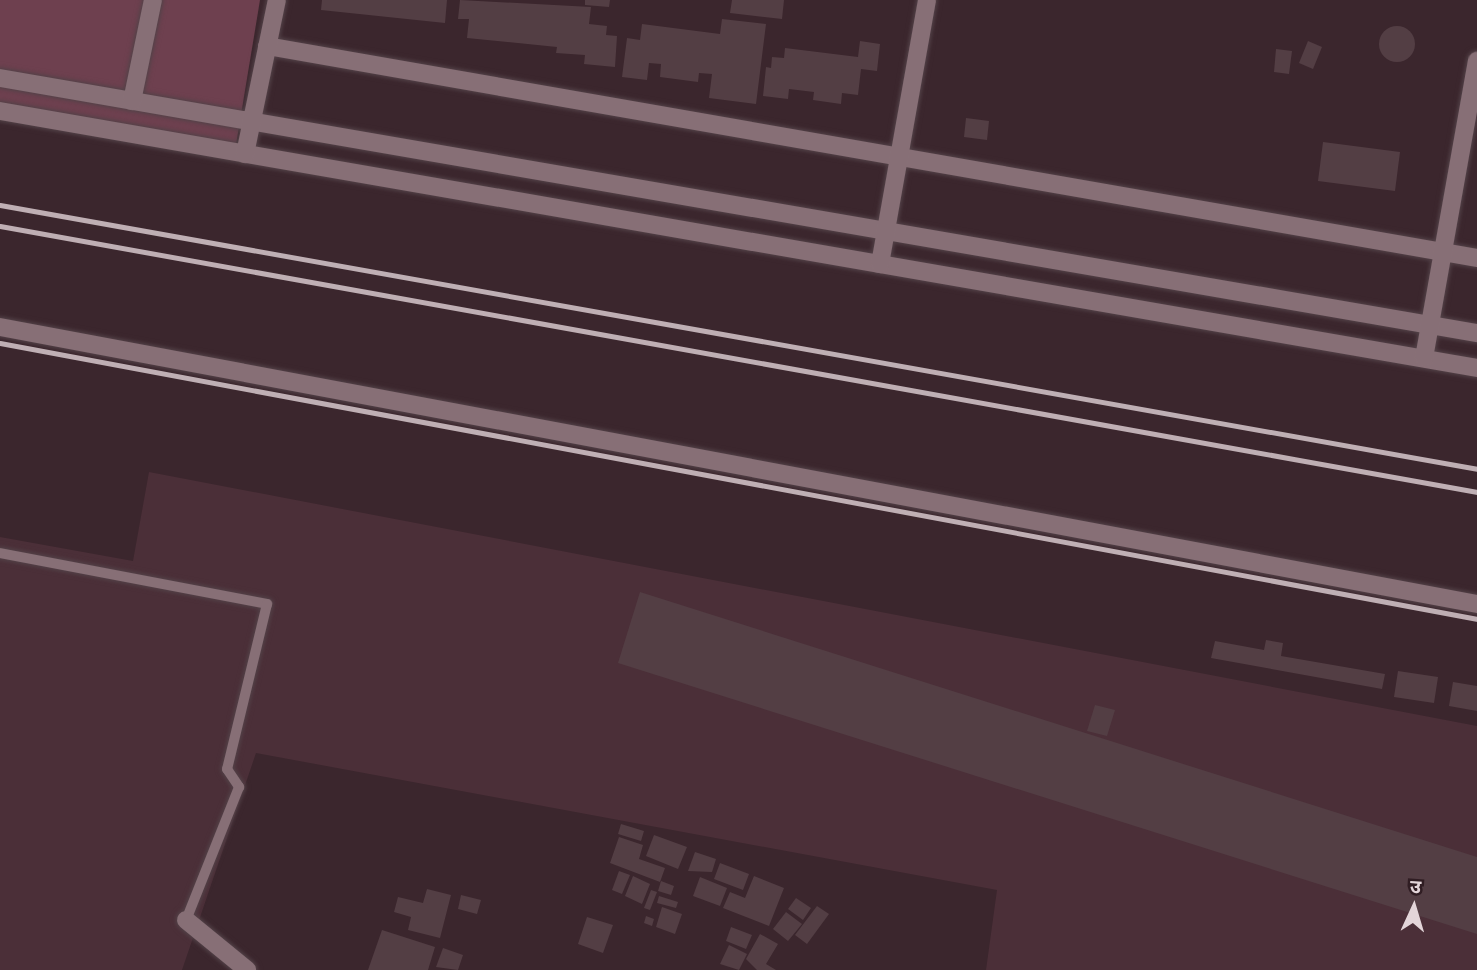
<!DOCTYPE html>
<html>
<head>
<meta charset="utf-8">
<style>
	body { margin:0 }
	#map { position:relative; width:1477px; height:970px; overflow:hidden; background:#3b262d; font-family:Mulish,"Noto Sans Devanagari",sans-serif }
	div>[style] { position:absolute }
	.built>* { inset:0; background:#4b2f38 }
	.green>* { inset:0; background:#6e404f }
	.building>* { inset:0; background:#533e44 }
	.round { border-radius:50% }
	.roads { filter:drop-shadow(0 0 2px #534248) drop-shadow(0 0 2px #534248) }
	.lane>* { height:10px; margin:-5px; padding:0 5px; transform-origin:5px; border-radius:5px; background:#876f76 }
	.street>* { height:18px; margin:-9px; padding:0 9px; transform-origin:9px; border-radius:9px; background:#876f76 }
	.rail>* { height:5px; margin:-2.5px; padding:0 2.5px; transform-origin:2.5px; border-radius:2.5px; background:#bfafb4 }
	span { translate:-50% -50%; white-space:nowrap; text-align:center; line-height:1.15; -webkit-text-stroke:5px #301d23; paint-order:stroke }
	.north { position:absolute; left:1379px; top:872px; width:70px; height:70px; -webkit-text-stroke:5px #301d23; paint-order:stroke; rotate:4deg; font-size:19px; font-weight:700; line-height:28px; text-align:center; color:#e3d5d9 }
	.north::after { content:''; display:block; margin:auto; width:24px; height:32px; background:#e3d5d9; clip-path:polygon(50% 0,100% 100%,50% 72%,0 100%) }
</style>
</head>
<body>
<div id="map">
	<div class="built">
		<i style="clip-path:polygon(149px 472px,1477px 726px,1477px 970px,986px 970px,997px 890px,256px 753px,182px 970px,0 970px,0 537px,133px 561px)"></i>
	</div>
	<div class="green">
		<i style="clip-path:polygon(0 0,260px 0,235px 151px,0 110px)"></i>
	</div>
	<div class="building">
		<i style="clip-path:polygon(322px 0,447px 0,445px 23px,321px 10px)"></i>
		<i style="clip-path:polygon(460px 0,591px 7px,589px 24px,607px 26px,606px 35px,617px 36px,615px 67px,584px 64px,585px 55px,556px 53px,557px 47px,467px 38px,469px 19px,458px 19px)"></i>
		<i style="clip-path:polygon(585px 0,610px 0,609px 7px,585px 5px)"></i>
		<i style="clip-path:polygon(732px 0,784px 0,782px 19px,730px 13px)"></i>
		<i style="clip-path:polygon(722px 19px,766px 24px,756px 104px,709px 98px,712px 74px,699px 73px,698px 82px,660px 77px,661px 64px,649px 63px,647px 80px,622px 77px,627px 38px,640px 40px,642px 24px,720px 34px)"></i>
		<i class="round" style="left:1379px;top:26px;width:36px;height:36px"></i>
		<i style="clip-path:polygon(860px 41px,880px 44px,877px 71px,861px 69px,858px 95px,842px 93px,841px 104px,813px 100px,814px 92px,789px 89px,788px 99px,763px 96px,766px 67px,771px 68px,772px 57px,784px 58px,785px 48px,858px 57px)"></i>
		<i style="clip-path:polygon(1308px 41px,1322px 47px,1313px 69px,1299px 63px)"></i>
		<i style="clip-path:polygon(1276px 49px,1292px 51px,1289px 74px,1274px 72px)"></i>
		<i style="clip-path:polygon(966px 118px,989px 121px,987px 140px,964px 137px)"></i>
		<i style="clip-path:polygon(1323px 142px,1400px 152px,1395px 191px,1318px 181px)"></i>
		<i style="clip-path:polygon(640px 592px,1477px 857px,1477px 934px,618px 663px)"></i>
		<i style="clip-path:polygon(1266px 640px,1283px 643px,1281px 656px,1385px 674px,1382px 689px,1211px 658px,1215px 641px,1264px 650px)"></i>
		<i style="clip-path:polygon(1398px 671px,1438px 677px,1434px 703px,1394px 697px)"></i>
		<i style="clip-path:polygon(1453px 682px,1477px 686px,1477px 711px,1449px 706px)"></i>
		<i style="clip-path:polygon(1095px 705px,1115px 710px,1107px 736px,1087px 731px)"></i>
		<i style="clip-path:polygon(621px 824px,644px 831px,641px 841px,618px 834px)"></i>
		<i style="clip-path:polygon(654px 835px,687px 847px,678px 869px,646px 856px)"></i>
		<i style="clip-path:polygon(619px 837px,643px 845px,639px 859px,665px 868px,660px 882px,610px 863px)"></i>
		<i style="clip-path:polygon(695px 852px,716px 859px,712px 872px,688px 871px)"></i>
		<i style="clip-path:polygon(720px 863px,749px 874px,743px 890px,714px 879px)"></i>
		<i style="clip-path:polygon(619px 871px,630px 875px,622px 894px,612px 890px)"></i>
		<i style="clip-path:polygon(633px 876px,650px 884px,642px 904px,625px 896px)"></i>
		<i style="clip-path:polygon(754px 876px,784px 888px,769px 926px,723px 908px,730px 892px,745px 898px)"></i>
		<i style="clip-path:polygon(700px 877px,727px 888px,720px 906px,693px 896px)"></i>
		<i style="clip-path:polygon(661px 881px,674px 886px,671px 895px,658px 891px)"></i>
		<i style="clip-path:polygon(427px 889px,451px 895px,440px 938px,408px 930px,411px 917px,394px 912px,398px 897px,423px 903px)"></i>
		<i style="clip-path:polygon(651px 890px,657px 892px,650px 910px,644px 908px)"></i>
		<i style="clip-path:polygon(461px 895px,481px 900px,477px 914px,458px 909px)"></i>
		<i style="clip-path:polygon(659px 896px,678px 902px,676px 908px,657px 903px)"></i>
		<i style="clip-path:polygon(796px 898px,811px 908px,803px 920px,788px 909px)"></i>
		<i style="clip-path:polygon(817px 906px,829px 914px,807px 944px,795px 935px)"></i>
		<i style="clip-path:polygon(662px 907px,682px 914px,675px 934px,656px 927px)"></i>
		<i style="clip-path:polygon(786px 912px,802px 924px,788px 941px,773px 929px)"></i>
		<i style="clip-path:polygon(646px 916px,654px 919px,652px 926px,644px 923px)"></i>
		<i style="clip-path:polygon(587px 917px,613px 925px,603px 953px,578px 944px)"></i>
		<i style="clip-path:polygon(731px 927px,752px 935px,746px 949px,726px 941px)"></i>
		<i style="clip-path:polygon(382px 930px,435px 947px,428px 970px,368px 970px)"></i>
		<i style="clip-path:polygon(760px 934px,778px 944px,766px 964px,776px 970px,757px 970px,746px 959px)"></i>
		<i style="clip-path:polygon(729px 945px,747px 954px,739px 970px,720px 964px)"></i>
		<i style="clip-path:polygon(443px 948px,463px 955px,458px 970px,436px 967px)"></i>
	</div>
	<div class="roads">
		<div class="lane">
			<i style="left:0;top:553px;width:272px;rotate:10.8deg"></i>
			<i style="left:267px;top:604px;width:170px;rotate:103.6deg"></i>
			<i style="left:227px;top:769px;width:22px;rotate:56deg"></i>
			<i style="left:239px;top:787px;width:143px;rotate:111.7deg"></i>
		</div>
		<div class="street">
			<i style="left:267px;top:46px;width:1228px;rotate:9.94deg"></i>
			<i style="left:0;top:78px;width:1499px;rotate:9.8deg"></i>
			<i style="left:132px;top:101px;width:103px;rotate:-78.3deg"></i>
			<i style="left:0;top:111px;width:1499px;rotate:9.87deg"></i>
			<i style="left:245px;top:154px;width:157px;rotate:-78.3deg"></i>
			<i style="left:880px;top:264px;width:268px;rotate:-79.9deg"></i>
			<i style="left:0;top:327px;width:1503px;rotate:10.62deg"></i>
			<i style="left:1424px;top:358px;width:302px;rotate:-79.9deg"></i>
			<i style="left:186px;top:920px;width:79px;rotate:39.3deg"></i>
		</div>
	</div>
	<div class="rail">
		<i style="left:0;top:205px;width:1500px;rotate:10.13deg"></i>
		<i style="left:0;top:226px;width:1501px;rotate:10.21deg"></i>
		<i style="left:0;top:343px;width:1503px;rotate:10.58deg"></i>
	</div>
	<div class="north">उ</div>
</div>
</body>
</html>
